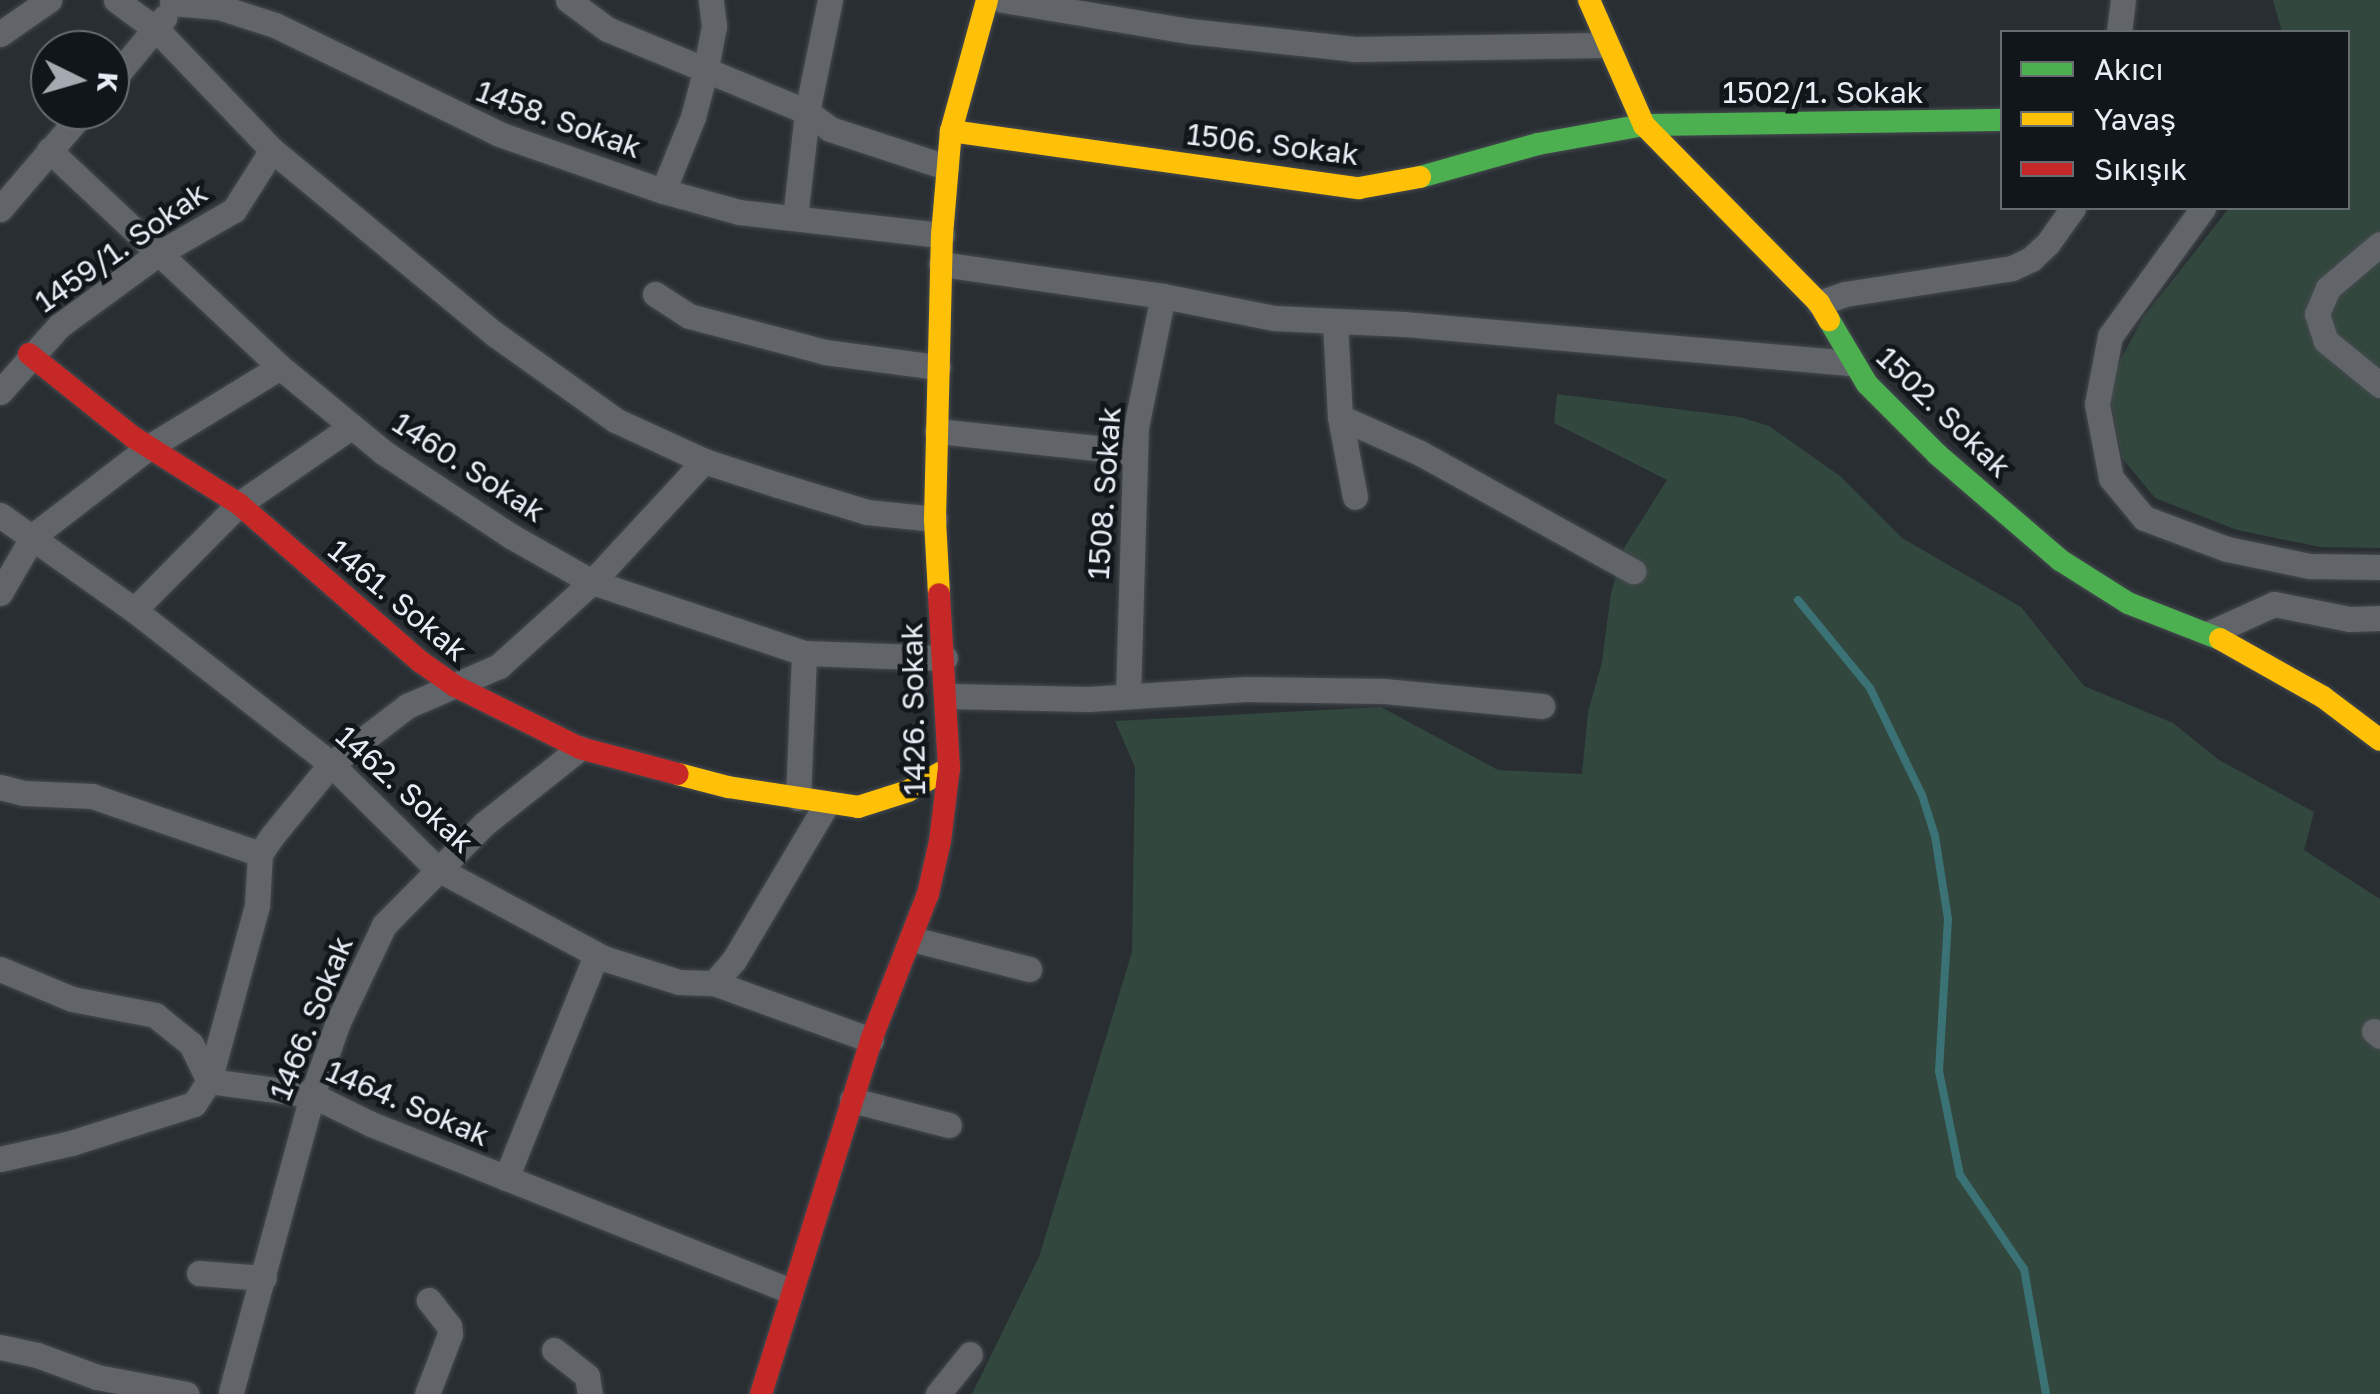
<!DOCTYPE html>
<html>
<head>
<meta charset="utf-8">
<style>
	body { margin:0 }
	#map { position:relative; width:2380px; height:1394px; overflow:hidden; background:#292e33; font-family:"Golos Text",sans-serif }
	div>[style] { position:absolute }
	.green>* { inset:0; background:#32473d }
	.stream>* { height:8px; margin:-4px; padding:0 4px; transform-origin:4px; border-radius:4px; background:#3b7275 }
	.roads { filter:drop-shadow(0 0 2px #454a4e) drop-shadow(0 0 2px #454a4e) }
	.street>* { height:25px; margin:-12.5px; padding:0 12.5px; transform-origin:12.5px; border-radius:12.5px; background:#616569 }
	.fast>* { height:22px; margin:-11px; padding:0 11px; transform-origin:11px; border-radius:11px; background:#4caf50 }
	.slow>* { height:22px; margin:-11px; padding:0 11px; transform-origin:11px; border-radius:11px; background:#ffc107 }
	.jam>* { height:22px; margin:-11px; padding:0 11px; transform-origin:11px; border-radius:11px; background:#c62828 }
	span { translate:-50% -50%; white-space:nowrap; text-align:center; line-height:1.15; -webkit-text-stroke:9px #11161a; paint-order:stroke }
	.street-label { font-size:30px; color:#e7edf4 }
	.legend { position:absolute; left:2000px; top:30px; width:350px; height:180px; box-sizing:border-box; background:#11161a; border:2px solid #676c71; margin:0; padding:12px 18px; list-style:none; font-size:30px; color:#e7edf4 }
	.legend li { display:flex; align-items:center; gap:20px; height:50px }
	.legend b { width:50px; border:2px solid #676c71 }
	.north { position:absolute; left:30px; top:30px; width:100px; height:100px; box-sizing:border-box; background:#11161a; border:2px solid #676c71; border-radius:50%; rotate:95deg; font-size:28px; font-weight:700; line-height:40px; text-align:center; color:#e7edf4 }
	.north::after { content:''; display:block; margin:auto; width:35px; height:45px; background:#a4aab0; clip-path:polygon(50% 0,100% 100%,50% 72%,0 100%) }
</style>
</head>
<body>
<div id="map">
	<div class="green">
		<i style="clip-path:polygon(2273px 0,2380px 0,2380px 548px,2320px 547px,2237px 530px,2155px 498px,2122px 458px,2108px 384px,2142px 319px,2229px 208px,2348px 208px,2348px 32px,2282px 32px)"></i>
		<i style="clip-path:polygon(1557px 394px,1740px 417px,1769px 426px,1840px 476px,1902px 538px,2021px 607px,2084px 686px,2173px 723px,2219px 760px,2314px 812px,2304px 850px,2380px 899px,2380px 1394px,972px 1394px,1039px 1257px,1132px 952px,1135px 767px,1115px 721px,1381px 707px,1498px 770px,1582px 774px,1588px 712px,1602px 662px,1611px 593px,1624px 548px,1667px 480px,1554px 423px)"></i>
	</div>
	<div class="stream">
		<i style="left:1798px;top:600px;width:114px;rotate:50.7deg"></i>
		<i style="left:1870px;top:688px;width:119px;rotate:64.1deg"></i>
		<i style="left:1922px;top:795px;width:43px;rotate:72.4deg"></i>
		<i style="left:1935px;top:836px;width:84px;rotate:81.1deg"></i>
		<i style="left:1948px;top:919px;width:152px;rotate:93.4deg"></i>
		<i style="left:1939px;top:1071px;width:106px;rotate:78.6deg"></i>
		<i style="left:1960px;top:1175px;width:114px;rotate:55.8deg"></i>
		<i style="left:2024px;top:1269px;width:127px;rotate:80deg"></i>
	</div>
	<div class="roads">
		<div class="street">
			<i style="left:116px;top:0;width:52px;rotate:36.4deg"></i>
			<i style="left:158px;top:31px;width:165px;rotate:46.2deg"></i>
			<i style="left:272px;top:150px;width:291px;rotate:39.6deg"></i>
			<i style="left:496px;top:335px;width:146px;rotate:35.5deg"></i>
			<i style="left:615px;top:420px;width:98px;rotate:24.7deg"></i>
			<i style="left:704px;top:461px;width:78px;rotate:18deg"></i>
			<i style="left:778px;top:485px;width:93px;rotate:16.9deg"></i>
			<i style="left:867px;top:512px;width:68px;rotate:5.9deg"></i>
			<i style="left:568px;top:0;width:49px;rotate:36.6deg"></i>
			<i style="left:607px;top:29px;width:217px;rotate:22.5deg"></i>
			<i style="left:807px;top:112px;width:29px;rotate:36deg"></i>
			<i style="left:830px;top:129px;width:122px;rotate:18.1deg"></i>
			<i style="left:1003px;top:0;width:189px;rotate:9.5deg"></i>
			<i style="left:1189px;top:31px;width:166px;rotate:6.2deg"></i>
			<i style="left:1354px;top:49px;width:251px;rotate:-0.9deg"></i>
			<i style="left:172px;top:3px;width:47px;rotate:4.9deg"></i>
			<i style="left:219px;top:7px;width:59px;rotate:17.8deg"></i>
			<i style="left:275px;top:25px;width:249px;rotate:25.9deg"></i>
			<i style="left:499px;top:134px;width:174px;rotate:19.2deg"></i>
			<i style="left:663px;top:191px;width:79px;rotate:15.4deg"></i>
			<i style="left:739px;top:212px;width:204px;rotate:6.5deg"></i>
			<i style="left:2119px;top:32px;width:32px;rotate:-83deg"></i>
			<i style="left:0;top:34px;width:60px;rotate:-34.8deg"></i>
			<i style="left:110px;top:83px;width:85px;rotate:-50.3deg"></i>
			<i style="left:49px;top:150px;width:317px;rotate:43.2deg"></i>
			<i style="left:280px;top:367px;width:134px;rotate:39.5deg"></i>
			<i style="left:383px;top:452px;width:153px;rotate:33.3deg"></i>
			<i style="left:511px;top:536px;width:93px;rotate:29.6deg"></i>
			<i style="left:592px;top:582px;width:224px;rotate:18.5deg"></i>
			<i style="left:804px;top:653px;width:141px;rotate:2deg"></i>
			<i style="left:663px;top:191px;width:80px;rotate:-67.9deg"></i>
			<i style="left:693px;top:117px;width:51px;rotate:-75.1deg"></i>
			<i style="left:706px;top:68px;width:43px;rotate:-79.2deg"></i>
			<i style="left:714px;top:26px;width:26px;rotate:-97deg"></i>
			<i style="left:2203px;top:208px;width:158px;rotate:126deg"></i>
			<i style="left:2110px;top:336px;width:69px;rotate:100.8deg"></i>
			<i style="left:2097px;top:404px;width:75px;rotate:79.3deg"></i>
			<i style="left:2111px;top:478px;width:52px;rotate:50.5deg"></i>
			<i style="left:2144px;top:518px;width:89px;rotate:20.5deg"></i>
			<i style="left:2227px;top:549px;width:84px;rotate:11.7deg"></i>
			<i style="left:2309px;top:566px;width:71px;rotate:0.8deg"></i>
			<i style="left:0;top:209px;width:130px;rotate:-49.4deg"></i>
			<i style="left:795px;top:218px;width:107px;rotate:-83.5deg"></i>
			<i style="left:807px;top:112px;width:114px;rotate:-78.4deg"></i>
			<i style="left:2380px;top:244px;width:68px;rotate:139.8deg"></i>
			<i style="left:2328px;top:288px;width:28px;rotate:113deg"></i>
			<i style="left:2317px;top:314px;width:28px;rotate:72deg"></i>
			<i style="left:2326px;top:341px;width:70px;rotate:39.2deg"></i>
			<i style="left:941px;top:264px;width:224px;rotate:8.2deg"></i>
			<i style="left:1163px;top:296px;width:113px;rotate:11.2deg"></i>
			<i style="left:1274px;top:318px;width:130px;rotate:2.6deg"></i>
			<i style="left:1404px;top:324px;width:449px;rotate:5deg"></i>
			<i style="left:655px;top:294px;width:40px;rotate:32.9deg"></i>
			<i style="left:689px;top:316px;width:141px;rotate:14.8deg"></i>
			<i style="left:825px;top:352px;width:114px;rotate:7.6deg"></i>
			<i style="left:1819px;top:303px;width:28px;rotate:-19deg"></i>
			<i style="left:1845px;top:294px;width:169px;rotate:-8.8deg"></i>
			<i style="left:2012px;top:268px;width:21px;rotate:-25deg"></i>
			<i style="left:2031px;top:259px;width:23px;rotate:-43deg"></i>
			<i style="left:2048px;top:243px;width:43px;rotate:-54.5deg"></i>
			<i style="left:1335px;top:322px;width:95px;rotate:87deg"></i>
			<i style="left:1340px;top:417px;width:81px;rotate:79.4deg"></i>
			<i style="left:0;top:392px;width:89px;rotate:-48.2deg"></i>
			<i style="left:59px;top:326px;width:120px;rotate:-36.2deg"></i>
			<i style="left:156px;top:255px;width:90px;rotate:-30deg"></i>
			<i style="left:234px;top:210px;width:71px;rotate:-57.7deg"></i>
			<i style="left:1340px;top:417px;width:88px;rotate:24.2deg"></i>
			<i style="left:1420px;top:453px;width:244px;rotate:29deg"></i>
			<i style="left:937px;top:431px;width:199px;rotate:6.1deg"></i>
			<i style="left:0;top:515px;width:164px;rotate:35.3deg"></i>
			<i style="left:134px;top:610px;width:250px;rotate:38deg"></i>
			<i style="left:331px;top:764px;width:148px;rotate:44.7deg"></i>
			<i style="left:436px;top:868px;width:190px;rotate:28.3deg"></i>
			<i style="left:603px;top:958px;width:80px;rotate:17.5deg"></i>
			<i style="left:679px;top:982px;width:35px;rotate:2deg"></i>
			<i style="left:714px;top:983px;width:167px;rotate:20deg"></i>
			<i style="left:0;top:593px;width:66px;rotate:-59.9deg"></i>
			<i style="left:33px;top:536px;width:146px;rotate:-37.5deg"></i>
			<i style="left:149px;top:447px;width:153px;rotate:-31.4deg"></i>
			<i style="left:134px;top:610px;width:149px;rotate:-45.3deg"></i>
			<i style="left:239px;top:504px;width:137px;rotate:-34.6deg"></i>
			<i style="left:2210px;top:633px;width:70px;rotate:-24.4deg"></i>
			<i style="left:2274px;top:604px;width:77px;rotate:11.2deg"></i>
			<i style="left:2350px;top:619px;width:30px;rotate:-2deg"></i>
			<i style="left:949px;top:696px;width:139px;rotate:1.2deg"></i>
			<i style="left:1088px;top:699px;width:158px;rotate:-3.6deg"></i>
			<i style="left:1246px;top:689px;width:138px;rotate:0.8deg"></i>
			<i style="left:1384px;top:691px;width:159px;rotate:5.4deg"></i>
			<i style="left:1128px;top:696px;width:269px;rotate:-88.3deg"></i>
			<i style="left:1136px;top:427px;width:134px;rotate:-78.4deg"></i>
			<i style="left:0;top:787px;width:25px;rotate:14deg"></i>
			<i style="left:24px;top:793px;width:68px;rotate:2.5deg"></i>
			<i style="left:92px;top:796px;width:178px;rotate:19deg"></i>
			<i style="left:798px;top:798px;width:145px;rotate:-87.6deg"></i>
			<i style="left:912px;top:939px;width:121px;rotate:14.4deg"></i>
			<i style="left:0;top:969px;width:78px;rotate:22.6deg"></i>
			<i style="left:72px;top:999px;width:85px;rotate:10.9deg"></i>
			<i style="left:155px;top:1015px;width:46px;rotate:38.9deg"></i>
			<i style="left:191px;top:1044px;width:41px;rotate:64.1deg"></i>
			<i style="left:714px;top:983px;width:30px;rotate:-49deg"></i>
			<i style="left:734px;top:960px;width:180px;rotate:-59.3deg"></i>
			<i style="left:2374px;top:1031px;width:8px;rotate:40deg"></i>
			<i style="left:209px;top:1081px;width:182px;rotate:-74.7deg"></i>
			<i style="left:257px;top:905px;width:51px;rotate:-86.6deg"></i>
			<i style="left:260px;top:854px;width:22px;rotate:-56deg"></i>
			<i style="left:272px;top:836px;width:93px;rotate:-50.7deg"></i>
			<i style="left:331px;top:764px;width:96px;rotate:-37.3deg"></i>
			<i style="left:407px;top:706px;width:100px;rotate:-23.5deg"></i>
			<i style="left:499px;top:666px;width:125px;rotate:-42.1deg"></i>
			<i style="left:592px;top:582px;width:165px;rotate:-47.2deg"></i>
			<i style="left:852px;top:1100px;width:100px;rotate:14.5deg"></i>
			<i style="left:0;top:1159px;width:73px;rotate:-12.7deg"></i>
			<i style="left:71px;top:1143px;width:129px;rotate:-17.6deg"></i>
			<i style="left:194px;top:1104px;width:27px;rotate:-57deg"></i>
			<i style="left:209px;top:1081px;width:104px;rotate:7.7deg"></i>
			<i style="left:312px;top:1095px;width:66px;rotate:26.2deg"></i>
			<i style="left:371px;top:1124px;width:451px;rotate:21.7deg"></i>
			<i style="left:506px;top:1178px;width:240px;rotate:-68deg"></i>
			<i style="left:199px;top:1273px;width:65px;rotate:4.4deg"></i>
			<i style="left:0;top:1347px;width:38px;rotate:12deg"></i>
			<i style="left:37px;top:1355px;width:64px;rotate:20.1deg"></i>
			<i style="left:97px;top:1377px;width:91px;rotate:10.8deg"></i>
			<i style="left:554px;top:1350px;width:42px;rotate:38.2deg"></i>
			<i style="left:587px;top:1376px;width:18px;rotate:81deg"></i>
			<i style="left:231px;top:1392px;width:308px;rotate:-74.7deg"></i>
			<i style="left:312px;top:1095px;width:77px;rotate:-70.4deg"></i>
			<i style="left:338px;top:1022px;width:107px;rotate:-64.6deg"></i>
			<i style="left:384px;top:925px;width:142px;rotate:-45.3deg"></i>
			<i style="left:484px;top:824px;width:122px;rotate:-38.4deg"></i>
			<i style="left:427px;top:1394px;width:64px;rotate:-69deg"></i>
			<i style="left:450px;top:1334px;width:8px;rotate:-97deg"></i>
			<i style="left:449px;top:1326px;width:33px;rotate:-128deg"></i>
			<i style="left:938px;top:1394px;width:51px;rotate:-51.3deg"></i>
		</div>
		<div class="fast">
			<i style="left:1420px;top:177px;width:123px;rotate:-15.6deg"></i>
			<i style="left:1538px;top:144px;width:108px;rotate:-10.2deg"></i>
			<i style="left:1644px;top:125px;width:358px;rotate:-0.8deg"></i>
			<i style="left:1829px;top:320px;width:74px;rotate:59.3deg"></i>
			<i style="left:1867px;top:384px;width:100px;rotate:45deg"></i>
			<i style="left:1938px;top:455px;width:161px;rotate:40.7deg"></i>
			<i style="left:2060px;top:560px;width:80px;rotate:32.3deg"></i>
			<i style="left:2128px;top:603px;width:99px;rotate:21.4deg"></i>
		</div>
		<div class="slow">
			<i style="left:1589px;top:0;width:137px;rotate:66.3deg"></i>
			<i style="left:1644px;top:125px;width:250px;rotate:45.5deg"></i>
			<i style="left:1819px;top:303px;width:20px;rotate:60deg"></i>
			<i style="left:951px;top:131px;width:412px;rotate:8deg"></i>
			<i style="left:1359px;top:188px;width:62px;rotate:-10.2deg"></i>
			<i style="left:939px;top:594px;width:75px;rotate:-93.1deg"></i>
			<i style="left:935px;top:519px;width:284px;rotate:-88.6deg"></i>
			<i style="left:942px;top:235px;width:104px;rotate:-85.1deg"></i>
			<i style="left:951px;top:131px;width:136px;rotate:-74.6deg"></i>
			<i style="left:2220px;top:639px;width:118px;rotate:29.4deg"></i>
			<i style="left:2323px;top:697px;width:71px;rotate:37deg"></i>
			<i style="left:678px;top:774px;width:52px;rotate:14.6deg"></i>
			<i style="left:728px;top:787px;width:132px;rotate:8.7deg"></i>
			<i style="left:858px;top:807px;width:52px;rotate:-17.7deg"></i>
			<i style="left:908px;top:791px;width:47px;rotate:-29.3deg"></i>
		</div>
		<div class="jam">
			<i style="left:29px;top:354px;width:133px;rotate:38.6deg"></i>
			<i style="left:133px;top:437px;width:125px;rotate:32.3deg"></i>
			<i style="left:239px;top:504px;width:241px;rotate:41deg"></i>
			<i style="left:421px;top:662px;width:42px;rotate:35.2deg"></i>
			<i style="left:455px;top:686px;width:140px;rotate:26.4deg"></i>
			<i style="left:580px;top:748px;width:101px;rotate:14.9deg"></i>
			<i style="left:761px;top:1394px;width:371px;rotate:-72.7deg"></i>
			<i style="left:871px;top:1040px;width:157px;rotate:-68.7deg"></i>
			<i style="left:928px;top:894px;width:54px;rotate:-77.2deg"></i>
			<i style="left:940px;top:841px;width:74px;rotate:-83deg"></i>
			<i style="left:949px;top:768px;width:174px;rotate:-93.3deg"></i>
		</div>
	</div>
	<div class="street-label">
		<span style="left:1823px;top:92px">1502/1. Sokak</span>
		<span style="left:559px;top:119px;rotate:20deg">1458. Sokak</span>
		<span style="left:1273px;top:144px;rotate:7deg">1506. Sokak</span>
		<span style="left:121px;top:247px;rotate:-35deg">1459/1. Sokak</span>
		<span style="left:1944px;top:412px;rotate:44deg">1502. Sokak</span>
		<span style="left:469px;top:467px;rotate:33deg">1460. Sokak</span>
		<span style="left:1104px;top:493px;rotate:-86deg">1508. Sokak</span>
		<span style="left:398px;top:600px;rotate:40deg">1461. Sokak</span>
		<span style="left:913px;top:709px;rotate:-91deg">1426. Sokak</span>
		<span style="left:405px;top:789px;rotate:42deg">1462. Sokak</span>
		<span style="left:311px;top:1018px;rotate:-68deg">1466. Sokak</span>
		<span style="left:408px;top:1103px;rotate:23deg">1464. Sokak</span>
	</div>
	<ul class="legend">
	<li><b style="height:12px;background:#4caf50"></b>Akıcı</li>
	<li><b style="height:12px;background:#ffc107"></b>Yavaş</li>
	<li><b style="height:12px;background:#c62828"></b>Sıkışık</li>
	</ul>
	<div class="north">K</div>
</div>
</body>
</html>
